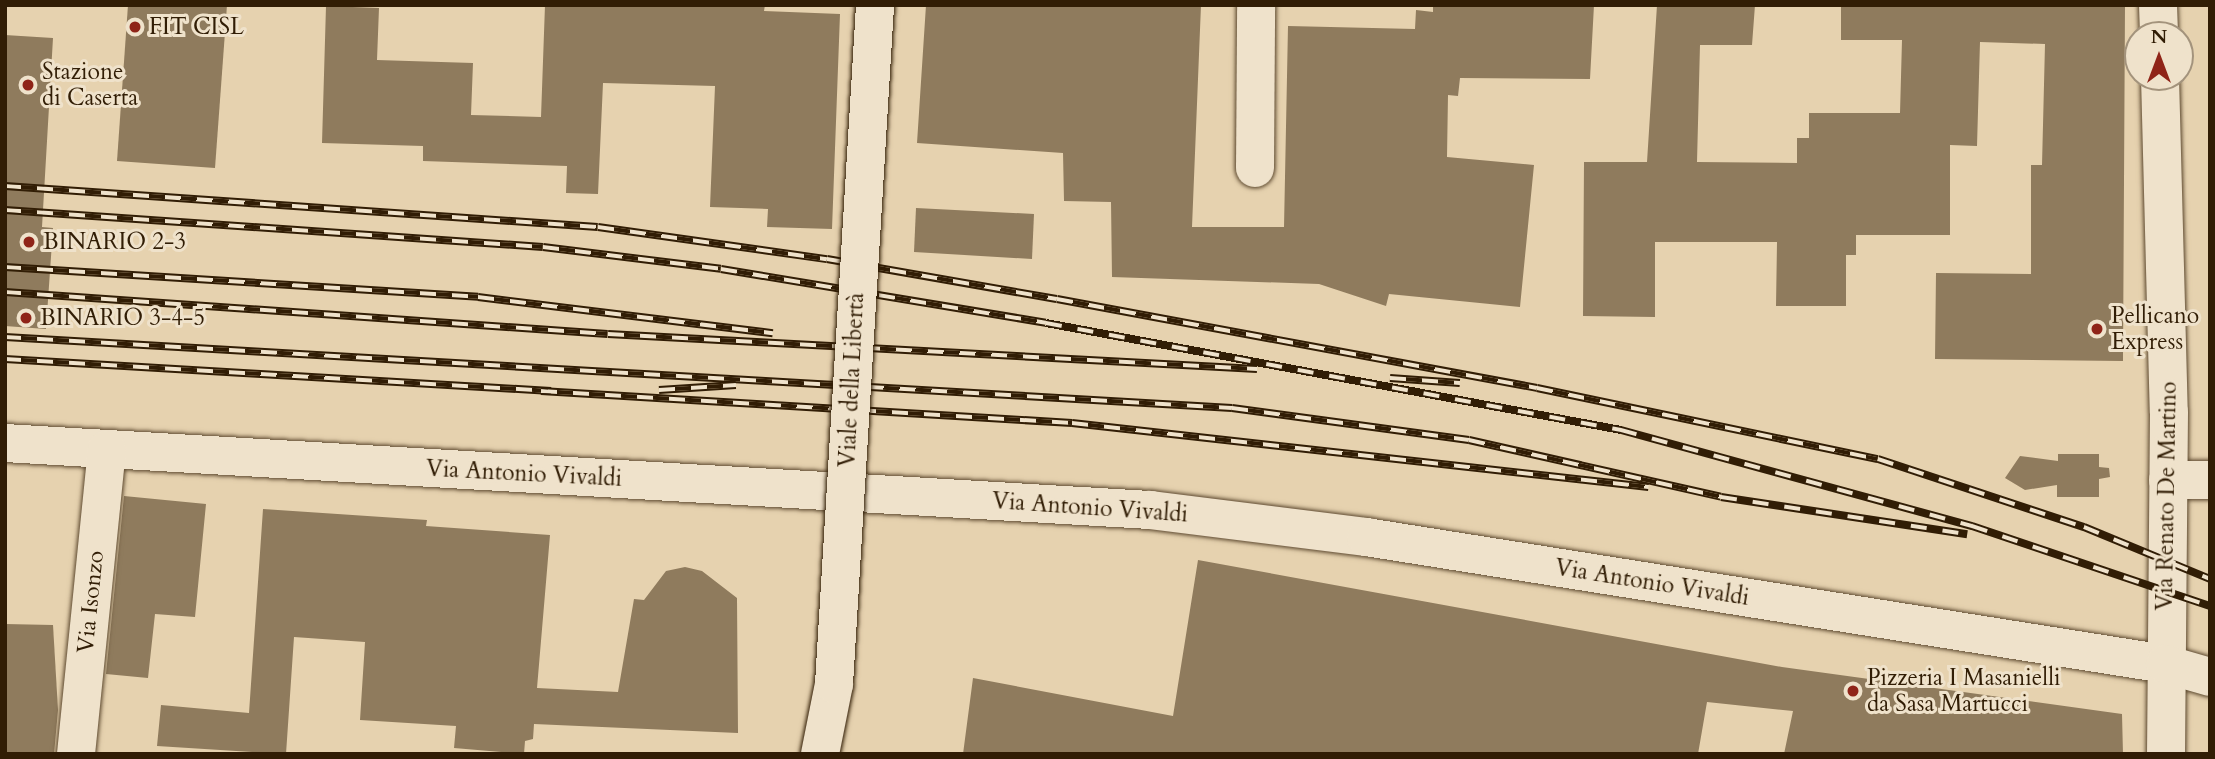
<!DOCTYPE html>
<html>
<head>
<meta charset="utf-8">
<style>
	body { margin:0 }
	#map { position:relative; width:2215px; height:759px; overflow:hidden; background:#e6d2af; font-family:Cardo,serif }
	div>[style] { position:absolute }
	.building>* { inset:0; background:#8f7b5d }
	.roads { filter:drop-shadow(0 0 2px #5e4a30) drop-shadow(0 0 2px #5e4a30) }
	.street>* { height:38px; margin:-19px; padding:0 19px; transform-origin:19px; border-radius:19px; background:#efe2cb }
	.secondary>* { height:38px; margin:-19px; padding:0 19px; transform-origin:19px; border-radius:19px; background:#efe2cb }
	.rail>* { height:8px; margin-top:-4px; transform-origin:0; background:repeating-linear-gradient(90deg,#efe2cb 0 16px,#311d05 0 32px); box-sizing:border-box; border-block:2px solid #311d05 }
	.bridges { filter:drop-shadow(0 0 2px #311d05) drop-shadow(0 0 2px #311d05) }
	.secondary-bridge>* { height:38px; margin:-19px; padding:0 19px; transform-origin:19px; border-radius:19px; background:#efe2cb }
	.dots>* { width:19px; height:19px; translate:-50% -50%; box-sizing:border-box; border:4px solid #efe2cb; border-radius:50% }
	span { translate:-50% -50%; white-space:nowrap; text-align:center; line-height:1.15; -webkit-text-stroke:6px #efe2cb; paint-order:stroke }
	.poi-label { font-size:23px; color:#311d05 }
	.left { translate:0 -50%; text-align:left }
	.street-label { font-size:23px; color:#311d05 }
	.frame { position:absolute; inset:0; border:7px solid #311d05; pointer-events:none }
	.north { position:absolute; left:2124px; top:21px; width:70px; height:70px; box-sizing:border-box; background:#efe2cb; border:2px solid #a3937c; border-radius:50%; rotate:0deg; font-size:19px; font-weight:700; line-height:28px; text-align:center; color:#311d05 }
	.north::after { content:''; display:block; margin:auto; width:24px; height:32px; background:#8f2418; clip-path:polygon(50% 0,100% 100%,50% 72%,0 100%) }
</style>
</head>
<body>
<div id="map">
	<div class="building">
		<i style="clip-path:polygon(128px 5px,227px 5px,215px 168px,117px 161px)"></i>
		<i style="clip-path:polygon(545px 5px,765px 5px,764px 11px,840px 14px,832px 229px,767px 227px,768px 209px,710px 207px,715px 86px,603px 83px,598px 194px,566px 193px,567px 166px,423px 161px,423px 146px,322px 143px,326px 6px,379px 8px,377px 60px,473px 63px,471px 115px,541px 117px)"></i>
		<i style="clip-path:polygon(926px 5px,1201px 5px,1192px 227px,1284px 227px,1288px 26px,1415px 29px,1416px 10px,1433px 12px,1433px 5px,1594px 5px,1590px 79px,1460px 78px,1458px 96px,1448px 95px,1447px 157px,1534px 165px,1520px 307px,1389px 294px,1386px 306px,1319px 284px,1112px 277px,1111px 202px,1064px 201px,1063px 153px,917px 143px)"></i>
		<i style="clip-path:polygon(1657px 5px,1755px 5px,1752px 45px,1700px 45px,1697px 162px,1797px 163px,1797px 138px,1809px 138px,1809px 113px,1900px 113px,1902px 40px,1841px 40px,1841px 5px,2125px 5px,2123px 361px,1935px 359px,1936px 273px,2031px 274px,2031px 165px,2042px 165px,2045px 44px,1980px 42px,1977px 146px,1950px 145px,1950px 235px,1856px 235px,1856px 255px,1846px 255px,1846px 306px,1776px 306px,1777px 242px,1655px 242px,1655px 317px,1583px 316px,1584px 162px,1647px 162px)"></i>
		<i style="clip-path:polygon(5px 35px,53px 38px,42px 227px,53px 228px,46px 329px,5px 326px)"></i>
		<i style="clip-path:polygon(916px 208px,1034px 214px,1032px 259px,914px 252px)"></i>
		<i style="clip-path:polygon(2058px 454px,2099px 454px,2099px 467px,2109px 468px,2110px 477px,2099px 479px,2099px 497px,2057px 497px,2057px 485px,2025px 490px,2005px 478px,2020px 456px,2058px 461px)"></i>
		<i style="clip-path:polygon(124px 496px,206px 504px,195px 617px,155px 614px,148px 678px,106px 674px)"></i>
		<i style="clip-path:polygon(263px 509px,427px 520px,426px 526px,550px 535px,537px 688px,618px 692px,634px 599px,644px 600px,666px 571px,685px 567px,702px 571px,737px 598px,738px 733px,534px 724px,533px 739px,525px 741px,524px 754px,454px 748px,456px 726px,360px 720px,365px 642px,294px 637px,286px 754px,157px 746px,161px 705px,249px 713px)"></i>
		<i style="clip-path:polygon(1198px 560px,1782px 667px,2122px 714px,2123px 754px,1784px 754px,1793px 711px,1707px 702px,1698px 754px,963px 754px,973px 678px,1173px 716px)"></i>
		<i style="clip-path:polygon(5px 624px,53px 625px,58px 710px,54px 754px,5px 754px)"></i>
	</div>
	<div class="roads">
		<div class="street">
			<i style="left:1255px;top:168px;width:163px;rotate:-89.6deg"></i>
		</div>
		<div class="secondary">
			<i style="left:2158px;top:5px;width:30px;rotate:88deg"></i>
			<i style="left:2160px;top:77px;width:335px;rotate:88.5deg"></i>
			<i style="left:2169px;top:412px;width:342px;rotate:90.5deg"></i>
			<i style="left:5px;top:443px;width:1147px;rotate:3.35deg"></i>
			<i style="left:1150px;top:510px;width:218px;rotate:7.1deg"></i>
			<i style="left:1366px;top:537px;width:809px;rotate:9.03deg"></i>
			<i style="left:2165px;top:664px;width:47px;rotate:16.1deg"></i>
			<i style="left:2168px;top:480px;width:42px"></i>
			<i style="left:76px;top:754px;width:306px;rotate:-84.2deg"></i>
		</div>
	</div>
	<div class="rail">
		<i style="left:5px;top:186px;width:594px;rotate:3.96deg"></i>
		<i style="left:598px;top:227px;width:231px;rotate:8deg"></i>
		<i style="left:827px;top:259px;width:233px;rotate:9.9deg"></i>
		<i style="left:1057px;top:299px;width:488px;rotate:10.5deg"></i>
		<i style="left:1537px;top:388px;width:348px;rotate:11.8deg"></i>
		<i style="left:1878px;top:459px;width:217px;rotate:18.3deg"></i>
		<i style="left:2084px;top:527px;width:136px;rotate:22.4deg"></i>
		<i style="left:5px;top:210px;width:539px;rotate:3.93deg"></i>
		<i style="left:543px;top:247px;width:179px;rotate:7deg"></i>
		<i style="left:721px;top:269px;width:329px;rotate:9.4deg"></i>
		<i style="left:1046px;top:323px;width:585px;rotate:10.54deg"></i>
		<i style="left:1621px;top:430px;width:364px;rotate:15.3deg"></i>
		<i style="left:1972px;top:526px;width:251px;rotate:18.6deg"></i>
		<i style="left:5px;top:267px;width:474px;rotate:3.6deg"></i>
		<i style="left:478px;top:297px;width:297px;rotate:7deg"></i>
		<i style="left:5px;top:292px;width:604px;rotate:3.98deg"></i>
		<i style="left:608px;top:334px;width:650px;rotate:3.09deg"></i>
		<i style="left:5px;top:337px;width:1229px;rotate:3.31deg"></i>
		<i style="left:1232px;top:408px;width:239px;rotate:7.7deg"></i>
		<i style="left:1469px;top:440px;width:258px;rotate:12.7deg"></i>
		<i style="left:1721px;top:497px;width:249px;rotate:8.6deg"></i>
		<i style="left:5px;top:359px;width:547px;rotate:3.35deg"></i>
		<i style="left:1390px;top:378px;width:70px;rotate:4.1deg"></i>
		<i style="left:659px;top:390px;width:77px;rotate:-3.7deg"></i>
		<i style="left:541px;top:391px;width:532px;rotate:3.45deg"></i>
		<i style="left:1072px;top:423px;width:580px;rotate:6.34deg"></i>
	</div>
	<div class="bridges">
		<div class="secondary-bridge">
			<i style="left:820px;top:754px;width:71px;rotate:-78.7deg"></i>
			<i style="left:834px;top:684px;width:680px;rotate:-86.54deg"></i>
		</div>
	</div>
	<div class="dots">
		<i style="left:135px;top:27px;background:#8f2418"></i>
		<i style="left:28px;top:85px;background:#8f2418"></i>
		<i style="left:29px;top:242px;background:#8f2418"></i>
		<i style="left:26px;top:318px;background:#8f2418"></i>
		<i style="left:2097px;top:329px;background:#8f2418"></i>
		<i style="left:1853px;top:691px;background:#8f2418"></i>
	</div>
	<div class="poi-label">
		<span class="left" style="left:149px;top:27px">FIT CISL</span>
		<span class="left" style="left:42px;top:85px">Stazione<br>di Caserta</span>
		<span class="left" style="left:43px;top:242px">BINARIO 2-3</span>
		<span class="left" style="left:2111px;top:329px">Pellicano<br>Express</span>
		<span class="left" style="left:40px;top:318px">BINARIO 3-4-5</span>
		<span class="left" style="left:1867px;top:691px">Pizzeria I Masanielli<br>da Sasa Martucci</span>
	</div>
	<div class="street-label">
		<span style="left:852px;top:380px;rotate:-87deg">Viale della Libertà</span>
		<span style="left:524px;top:474px;rotate:3deg">Via Antonio Vivaldi</span>
		<span style="left:2167px;top:496px;rotate:-89deg">Via Renato De Martino</span>
		<span style="left:1090px;top:508px;rotate:4deg">Via Antonio Vivaldi</span>
		<span style="left:1652px;top:583px;rotate:9deg">Via Antonio Vivaldi</span>
		<span style="left:91px;top:602px;rotate:-84deg">Via Isonzo</span>
	</div>
	<div class="frame"></div>
	<div class="north">N</div>
</div>
</body>
</html>
